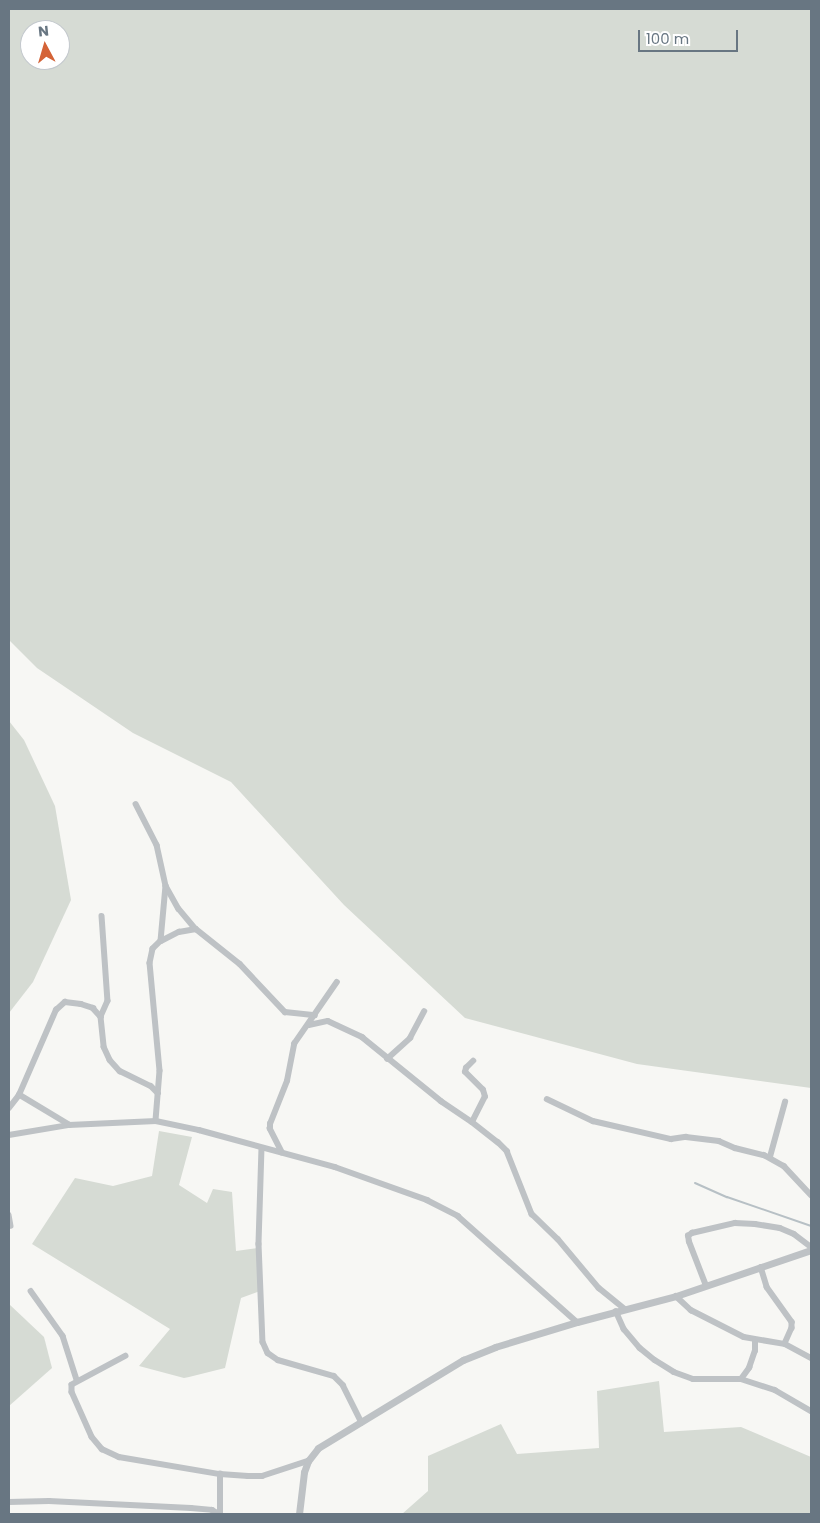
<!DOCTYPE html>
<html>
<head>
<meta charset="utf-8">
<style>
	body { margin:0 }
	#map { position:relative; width:820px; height:1523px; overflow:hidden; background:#f7f7f4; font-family:Poppins,sans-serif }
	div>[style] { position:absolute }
	.green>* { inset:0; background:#d6dbd4 }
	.stream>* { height:2px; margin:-1px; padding:0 1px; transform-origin:1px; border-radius:1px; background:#b7c0c5 }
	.minor>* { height:5.5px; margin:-2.75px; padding:0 2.75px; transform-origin:2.75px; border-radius:2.75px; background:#bec2c5 }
	.tertiary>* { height:7px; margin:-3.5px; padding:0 3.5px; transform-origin:3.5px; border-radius:3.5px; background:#bec2c5 }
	span { translate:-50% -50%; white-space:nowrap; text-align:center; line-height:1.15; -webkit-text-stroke:5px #fff; paint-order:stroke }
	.frame { position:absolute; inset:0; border:10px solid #687682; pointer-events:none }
	.north { position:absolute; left:20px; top:20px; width:50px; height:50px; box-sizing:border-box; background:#fff; border:1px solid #c3c8cd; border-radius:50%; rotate:354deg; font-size:14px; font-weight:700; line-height:20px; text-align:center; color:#687682 }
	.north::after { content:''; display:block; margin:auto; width:18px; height:22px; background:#d46337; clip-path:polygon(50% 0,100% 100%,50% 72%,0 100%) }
	.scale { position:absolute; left:638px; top:30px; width:100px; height:22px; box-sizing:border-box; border:2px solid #687682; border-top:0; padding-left:6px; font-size:15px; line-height:18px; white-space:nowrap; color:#687682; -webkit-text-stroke:4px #fff; paint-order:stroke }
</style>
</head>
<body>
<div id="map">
	<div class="green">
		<i style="clip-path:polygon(evenodd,9px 9px,811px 9px,811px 1088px,637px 1064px,465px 1018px,344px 905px,231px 782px,133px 733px,37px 668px,9px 640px,9px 9px,30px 30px,60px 30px,60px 60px,30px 60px,30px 30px)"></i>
		<i style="clip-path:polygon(9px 721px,24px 740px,55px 806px,71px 900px,33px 982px,9px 1013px)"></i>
		<i style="clip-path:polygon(159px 1131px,192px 1137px,179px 1185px,207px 1203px,213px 1189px,232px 1192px,236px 1251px,258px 1248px,260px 1291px,241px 1298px,225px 1368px,189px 1377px,184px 1378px,139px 1366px,170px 1329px,32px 1244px,75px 1178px,113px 1186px,152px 1176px)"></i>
		<i style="clip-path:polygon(9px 1304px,44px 1337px,52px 1368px,9px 1406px)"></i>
		<i style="clip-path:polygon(659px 1381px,664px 1432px,741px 1427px,811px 1457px,811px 1514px,402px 1514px,428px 1491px,428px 1456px,501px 1424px,517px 1454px,599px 1448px,597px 1391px)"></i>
	</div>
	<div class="stream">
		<i style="left:695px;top:1183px;width:35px;rotate:24deg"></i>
		<i style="left:727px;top:1197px;width:89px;rotate:19deg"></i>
	</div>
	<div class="minor">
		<i style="left:136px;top:804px;width:46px;rotate:62.9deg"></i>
		<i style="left:157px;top:845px;width:42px;rotate:77.6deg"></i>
		<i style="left:166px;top:886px;width:55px;rotate:95.2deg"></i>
		<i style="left:161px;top:941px;width:11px;rotate:135deg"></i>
		<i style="left:153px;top:949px;width:14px;rotate:102deg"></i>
		<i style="left:150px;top:963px;width:108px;rotate:84.7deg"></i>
		<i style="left:160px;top:1071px;width:50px;rotate:94.6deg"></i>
		<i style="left:166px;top:886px;width:26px;rotate:61deg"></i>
		<i style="left:179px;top:909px;width:26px;rotate:50deg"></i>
		<i style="left:102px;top:916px;width:85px;rotate:86deg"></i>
		<i style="left:108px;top:1001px;width:17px;rotate:114deg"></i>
		<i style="left:101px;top:1017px;width:30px;rotate:84deg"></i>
		<i style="left:104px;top:1047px;width:14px;rotate:65deg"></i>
		<i style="left:110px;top:1060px;width:15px;rotate:48deg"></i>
		<i style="left:120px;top:1071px;width:34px;rotate:26deg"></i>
		<i style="left:151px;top:1086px;width:10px;rotate:45deg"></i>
		<i style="left:161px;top:941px;width:20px;rotate:-27deg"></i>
		<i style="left:179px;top:932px;width:17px;rotate:-10deg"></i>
		<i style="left:196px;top:929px;width:56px;rotate:38.5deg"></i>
		<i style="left:240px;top:964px;width:66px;rotate:46.8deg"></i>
		<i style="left:285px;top:1012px;width:30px;rotate:6deg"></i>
		<i style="left:309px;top:1025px;width:19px;rotate:-12deg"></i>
		<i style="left:328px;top:1021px;width:38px;rotate:25deg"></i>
		<i style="left:362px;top:1037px;width:102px;rotate:39deg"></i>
		<i style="left:441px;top:1101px;width:37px;rotate:34deg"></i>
		<i style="left:472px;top:1122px;width:33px;rotate:38deg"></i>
		<i style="left:498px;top:1142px;width:13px;rotate:45deg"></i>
		<i style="left:507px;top:1151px;width:68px;rotate:68.4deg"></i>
		<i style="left:532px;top:1214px;width:36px;rotate:44deg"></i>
		<i style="left:558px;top:1239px;width:64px;rotate:50.1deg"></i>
		<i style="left:599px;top:1288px;width:33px;rotate:39deg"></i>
		<i style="left:387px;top:1059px;width:31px;rotate:-42deg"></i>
		<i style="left:410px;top:1038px;width:30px;rotate:-62deg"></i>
		<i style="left:547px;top:1099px;width:51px;rotate:25.6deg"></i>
		<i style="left:593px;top:1121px;width:80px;rotate:13deg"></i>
		<i style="left:671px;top:1139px;width:15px;rotate:-8deg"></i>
		<i style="left:686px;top:1137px;width:33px;rotate:7deg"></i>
		<i style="left:719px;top:1141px;width:17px;rotate:24deg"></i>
		<i style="left:735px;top:1148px;width:30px;rotate:14deg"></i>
		<i style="left:764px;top:1155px;width:23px;rotate:29deg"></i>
		<i style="left:784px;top:1166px;width:40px;rotate:47deg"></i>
		<i style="left:9px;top:1108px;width:16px;rotate:-52deg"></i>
		<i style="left:472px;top:1122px;width:28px;rotate:-63deg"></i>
		<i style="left:485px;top:1097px;width:7px;rotate:-106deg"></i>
		<i style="left:483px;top:1090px;width:25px;rotate:-135deg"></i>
		<i style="left:465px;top:1072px;width:4px;rotate:-76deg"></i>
		<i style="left:466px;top:1068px;width:10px;rotate:-45deg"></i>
		<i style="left:69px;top:1125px;width:58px;rotate:-149deg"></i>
		<i style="left:19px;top:1095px;width:93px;rotate:-66.5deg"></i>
		<i style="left:56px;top:1010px;width:12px;rotate:-42deg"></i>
		<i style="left:65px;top:1002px;width:16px;rotate:7deg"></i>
		<i style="left:81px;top:1004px;width:13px;rotate:18deg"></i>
		<i style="left:93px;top:1008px;width:12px;rotate:48deg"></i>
		<i style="left:9px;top:1135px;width:61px;rotate:-9.5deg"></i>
		<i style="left:69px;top:1125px;width:87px;rotate:-2.6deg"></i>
		<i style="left:156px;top:1121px;width:44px;rotate:11.8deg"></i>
		<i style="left:199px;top:1130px;width:141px;rotate:15.2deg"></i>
		<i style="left:335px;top:1167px;width:98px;rotate:19.7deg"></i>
		<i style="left:427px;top:1200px;width:35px;rotate:27deg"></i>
		<i style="left:458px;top:1216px;width:159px;rotate:41.7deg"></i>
		<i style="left:262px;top:1148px;width:96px;rotate:91.8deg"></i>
		<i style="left:259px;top:1244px;width:98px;rotate:87.7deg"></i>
		<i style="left:263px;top:1342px;width:12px;rotate:66deg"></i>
		<i style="left:268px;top:1353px;width:12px;rotate:35deg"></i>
		<i style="left:278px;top:1360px;width:58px;rotate:15.9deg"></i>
		<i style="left:334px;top:1376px;width:13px;rotate:45deg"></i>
		<i style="left:343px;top:1385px;width:42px;rotate:63.4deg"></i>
		<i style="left:282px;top:1153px;width:27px;rotate:-117deg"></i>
		<i style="left:270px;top:1129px;width:5px;rotate:-90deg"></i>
		<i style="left:270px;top:1124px;width:46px;rotate:-68.4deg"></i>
		<i style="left:287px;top:1081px;width:38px;rotate:-79deg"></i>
		<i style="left:294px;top:1044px;width:75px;rotate:-55.3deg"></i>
		<i style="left:770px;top:1157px;width:57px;rotate:-74.7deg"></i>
		<i style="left:9px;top:1215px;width:11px;rotate:80deg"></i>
		<i style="left:761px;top:1267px;width:21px;rotate:73deg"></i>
		<i style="left:767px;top:1287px;width:43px;rotate:54.5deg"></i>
		<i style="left:792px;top:1322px;width:6px;rotate:90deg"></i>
		<i style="left:792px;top:1328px;width:17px;rotate:114deg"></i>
		<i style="left:706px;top:1286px;width:47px;rotate:-111.1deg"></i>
		<i style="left:689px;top:1242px;width:6px;rotate:-99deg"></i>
		<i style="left:688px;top:1236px;width:5px;rotate:-37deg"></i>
		<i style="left:692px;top:1233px;width:44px;rotate:-13.1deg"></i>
		<i style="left:735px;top:1223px;width:20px;rotate:3deg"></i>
		<i style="left:755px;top:1224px;width:25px;rotate:9deg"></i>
		<i style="left:780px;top:1228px;width:15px;rotate:23deg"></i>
		<i style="left:794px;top:1234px;width:21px;rotate:37deg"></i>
		<i style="left:31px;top:1291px;width:55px;rotate:54.6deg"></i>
		<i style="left:63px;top:1336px;width:46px;rotate:72.3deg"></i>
		<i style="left:676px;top:1296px;width:21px;rotate:43deg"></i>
		<i style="left:691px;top:1310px;width:59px;rotate:27deg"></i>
		<i style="left:744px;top:1337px;width:42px;rotate:9.7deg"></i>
		<i style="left:785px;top:1344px;width:30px;rotate:28deg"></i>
		<i style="left:616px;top:1311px;width:20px;rotate:66deg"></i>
		<i style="left:624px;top:1329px;width:25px;rotate:50deg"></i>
		<i style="left:640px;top:1348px;width:19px;rotate:39deg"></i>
		<i style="left:655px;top:1360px;width:22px;rotate:32deg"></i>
		<i style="left:674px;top:1372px;width:20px;rotate:20deg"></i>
		<i style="left:693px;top:1379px;width:48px"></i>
		<i style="left:741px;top:1379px;width:36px;rotate:18deg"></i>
		<i style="left:775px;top:1390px;width:42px;rotate:30.3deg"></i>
		<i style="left:126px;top:1356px;width:61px;rotate:151.8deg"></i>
		<i style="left:72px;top:1385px;width:7px;rotate:90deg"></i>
		<i style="left:72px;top:1392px;width:49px;rotate:66deg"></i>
		<i style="left:92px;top:1437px;width:16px;rotate:50deg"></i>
		<i style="left:102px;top:1449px;width:19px;rotate:25deg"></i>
		<i style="left:119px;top:1457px;width:102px;rotate:9.6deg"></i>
		<i style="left:220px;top:1474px;width:28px;rotate:4deg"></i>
		<i style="left:248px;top:1476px;width:14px"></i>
		<i style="left:262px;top:1476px;width:48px;rotate:-18.1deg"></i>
		<i style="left:741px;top:1379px;width:14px;rotate:-54deg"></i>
		<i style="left:749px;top:1368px;width:18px;rotate:-71deg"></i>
		<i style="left:755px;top:1351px;width:10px;rotate:-90deg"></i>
		<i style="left:9px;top:1502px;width:40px;rotate:-1.4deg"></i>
		<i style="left:49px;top:1501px;width:142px;rotate:2.8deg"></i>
		<i style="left:191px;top:1508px;width:21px;rotate:5deg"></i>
		<i style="left:212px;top:1510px;width:8px;rotate:30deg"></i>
		<i style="left:220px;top:1514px;width:40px;rotate:-90deg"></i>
	</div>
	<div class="tertiary">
		<i style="left:299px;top:1514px;width:42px;rotate:-83.2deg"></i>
		<i style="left:304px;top:1472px;width:12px;rotate:-70deg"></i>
		<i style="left:308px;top:1461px;width:16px;rotate:-52deg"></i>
		<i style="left:318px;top:1448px;width:170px;rotate:-31.3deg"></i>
		<i style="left:463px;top:1360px;width:35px;rotate:-22deg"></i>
		<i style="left:495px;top:1347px;width:86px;rotate:-17deg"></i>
		<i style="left:577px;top:1322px;width:102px;rotate:-14.7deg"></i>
		<i style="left:676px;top:1296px;width:143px;rotate:-18.8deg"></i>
	</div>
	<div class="frame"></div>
	<div class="north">N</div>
	<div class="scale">100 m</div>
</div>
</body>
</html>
